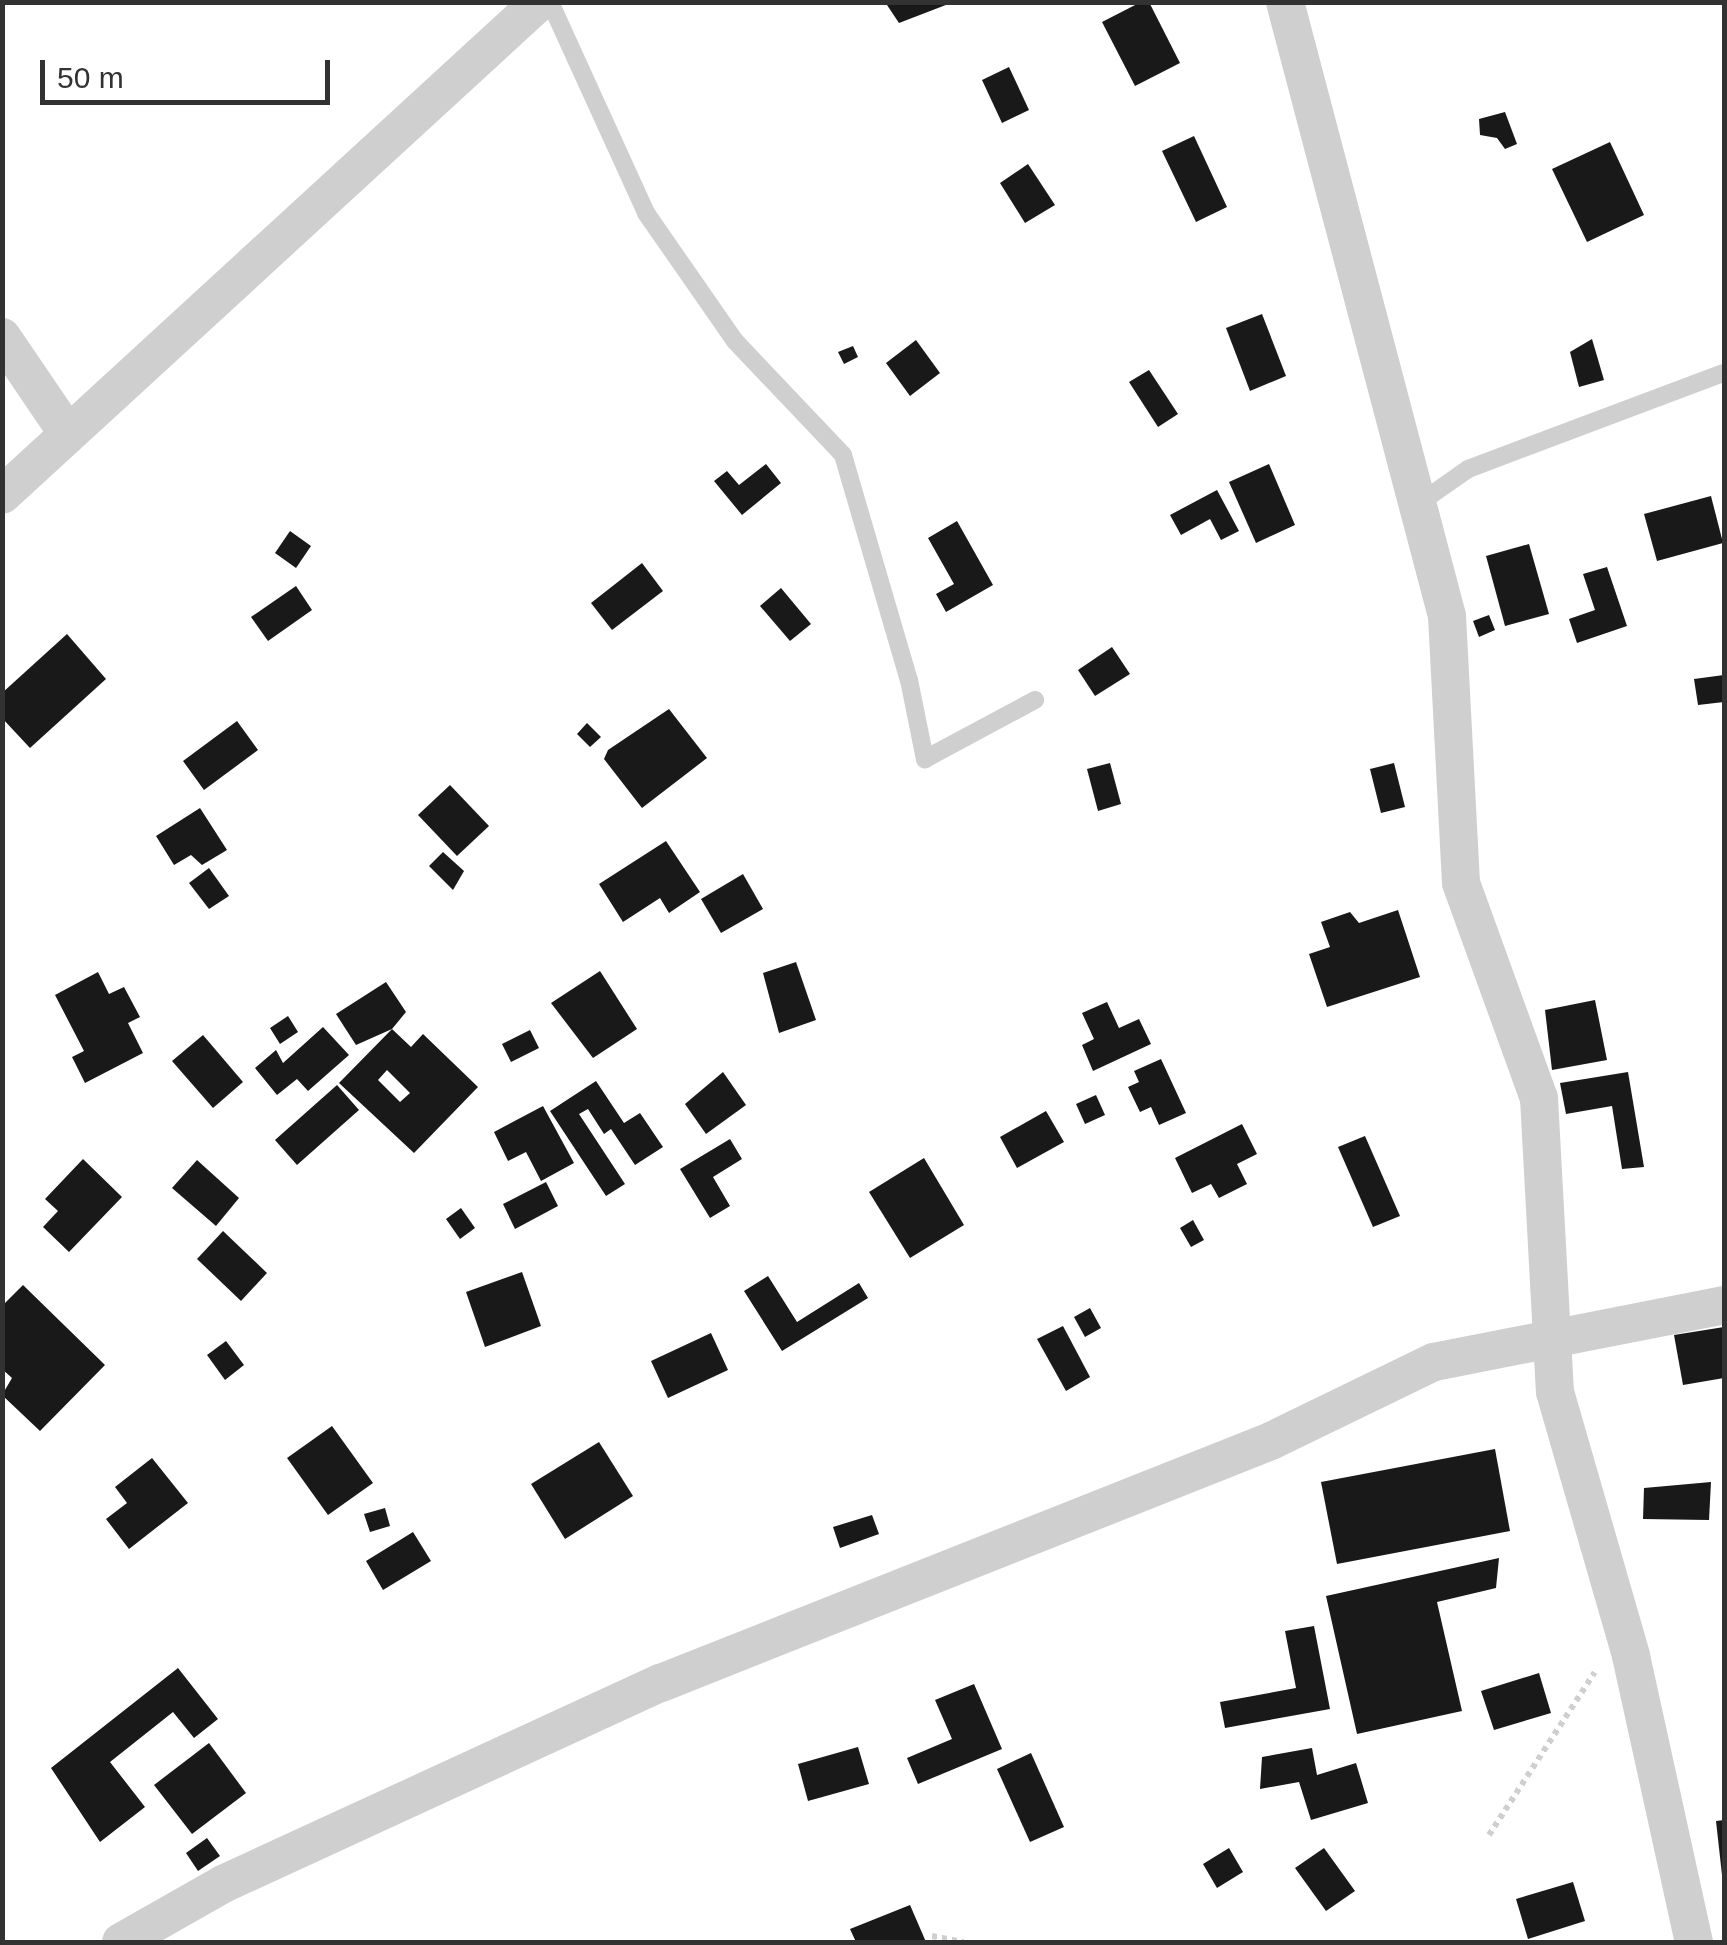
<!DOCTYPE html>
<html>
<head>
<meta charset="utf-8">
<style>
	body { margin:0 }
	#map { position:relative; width:1727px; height:1945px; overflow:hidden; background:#fff; font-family:Arial,sans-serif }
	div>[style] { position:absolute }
	.building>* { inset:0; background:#191919 }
	.path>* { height:6px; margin-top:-3px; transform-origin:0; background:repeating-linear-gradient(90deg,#cfcfcf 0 5px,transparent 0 10px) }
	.service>* { height:18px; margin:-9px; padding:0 9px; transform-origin:9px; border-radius:9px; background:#cfcfcf }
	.minor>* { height:38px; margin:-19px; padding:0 19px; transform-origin:19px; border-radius:19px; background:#cfcfcf }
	span { translate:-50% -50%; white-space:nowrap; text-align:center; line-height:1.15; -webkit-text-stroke:10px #fff; paint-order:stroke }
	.frame { position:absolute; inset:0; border:5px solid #323232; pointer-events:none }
	.scale { position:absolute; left:40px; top:60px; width:290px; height:45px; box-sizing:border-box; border:5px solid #323232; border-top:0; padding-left:12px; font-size:30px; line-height:35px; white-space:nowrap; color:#323232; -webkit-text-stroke:8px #fff; paint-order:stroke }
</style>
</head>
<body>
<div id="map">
	<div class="building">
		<i style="clip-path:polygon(885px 2px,951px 2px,951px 3px,899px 23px)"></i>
		<i style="clip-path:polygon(1141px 2px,1149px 2px,1180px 63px,1135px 86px,1102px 22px)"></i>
		<i style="clip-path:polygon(1009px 67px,1029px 110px,1002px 123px,982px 80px)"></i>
		<i style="clip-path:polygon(1505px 112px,1517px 144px,1505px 149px,1497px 138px,1480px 135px,1479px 119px)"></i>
		<i style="clip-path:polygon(1194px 136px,1227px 207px,1196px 222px,1162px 151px)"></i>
		<i style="clip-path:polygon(1610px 142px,1644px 215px,1587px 242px,1552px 169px)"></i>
		<i style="clip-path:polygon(1028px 164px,1055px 205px,1025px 223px,1000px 183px)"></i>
		<i style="clip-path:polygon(1262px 314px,1286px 376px,1250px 391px,1226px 328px)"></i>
		<i style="clip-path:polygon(1592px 339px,1604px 380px,1579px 387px,1570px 352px)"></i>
		<i style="clip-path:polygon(916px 340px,940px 373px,910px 396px,886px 363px)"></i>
		<i style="clip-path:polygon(853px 346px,858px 357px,844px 364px,838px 352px)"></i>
		<i style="clip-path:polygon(1149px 370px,1178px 414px,1158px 427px,1129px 382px)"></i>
		<i style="clip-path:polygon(766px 464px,781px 483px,742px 515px,714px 481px,727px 471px,739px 485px)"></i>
		<i style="clip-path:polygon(1269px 464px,1295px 525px,1256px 543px,1229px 482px)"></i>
		<i style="clip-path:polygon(1217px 490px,1239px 531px,1221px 540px,1210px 519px,1181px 535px,1170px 515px)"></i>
		<i style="clip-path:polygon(1711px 496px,1723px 543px,1657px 561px,1644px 514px)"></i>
		<i style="clip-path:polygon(957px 521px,993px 585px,946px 612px,936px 594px,954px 584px,928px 538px)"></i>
		<i style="clip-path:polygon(290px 531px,311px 546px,296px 568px,275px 553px)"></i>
		<i style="clip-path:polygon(1529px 544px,1549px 614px,1505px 626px,1486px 556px)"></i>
		<i style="clip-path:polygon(642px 563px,663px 591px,612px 630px,591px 603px)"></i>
		<i style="clip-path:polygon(1607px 567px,1627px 626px,1577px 643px,1569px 619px,1595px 610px,1583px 574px)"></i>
		<i style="clip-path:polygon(296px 586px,312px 610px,268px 641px,251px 617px)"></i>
		<i style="clip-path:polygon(781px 588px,811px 624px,790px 641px,760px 606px)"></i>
		<i style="clip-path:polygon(1489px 615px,1495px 630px,1479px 637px,1473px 621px)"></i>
		<i style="clip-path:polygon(67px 634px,106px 679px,30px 748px,2px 718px,2px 693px)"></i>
		<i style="clip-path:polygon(1112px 647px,1130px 674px,1095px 696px,1078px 670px)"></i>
		<i style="clip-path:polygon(1724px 675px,1724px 702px,1698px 705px,1694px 679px)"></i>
		<i style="clip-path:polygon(669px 709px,707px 758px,642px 808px,604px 759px,608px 750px)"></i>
		<i style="clip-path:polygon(237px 721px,258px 750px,204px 790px,183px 761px)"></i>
		<i style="clip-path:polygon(587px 723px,601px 737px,590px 747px,577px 734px)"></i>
		<i style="clip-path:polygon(1110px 763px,1121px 804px,1098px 811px,1087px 769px)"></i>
		<i style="clip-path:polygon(1394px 763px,1405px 807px,1381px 813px,1370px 769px)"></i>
		<i style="clip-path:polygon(450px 785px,489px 826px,457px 856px,418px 815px)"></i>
		<i style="clip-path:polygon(200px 808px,227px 850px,202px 865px,191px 855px,174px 865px,156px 836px)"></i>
		<i style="clip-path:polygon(666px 841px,700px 892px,669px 913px,660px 898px,623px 922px,599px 884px)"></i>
		<i style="clip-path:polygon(443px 852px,464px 871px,453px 890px,429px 866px)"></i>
		<i style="clip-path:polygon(209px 868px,229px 896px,209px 909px,189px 883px)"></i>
		<i style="clip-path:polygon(743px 874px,763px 909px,721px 933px,701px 899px)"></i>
		<i style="clip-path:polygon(1398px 910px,1420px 977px,1327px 1007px,1309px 954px,1330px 947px,1321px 922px,1350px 912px,1359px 923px)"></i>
		<i style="clip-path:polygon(796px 962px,816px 1020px,779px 1033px,763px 973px)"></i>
		<i style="clip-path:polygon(600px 971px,637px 1029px,593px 1058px,551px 1003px)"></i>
		<i style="clip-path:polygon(98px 972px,109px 994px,124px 987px,140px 1017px,128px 1023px,143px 1053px,85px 1083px,72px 1057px,84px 1051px,55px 995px)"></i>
		<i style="clip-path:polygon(386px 982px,406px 1012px,392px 1029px,356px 1045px,336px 1014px)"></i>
		<i style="clip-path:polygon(1595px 1000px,1607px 1060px,1552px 1070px,1545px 1010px)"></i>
		<i style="clip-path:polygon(1107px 1002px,1119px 1028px,1139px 1019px,1151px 1044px,1093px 1071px,1082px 1045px,1094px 1039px,1082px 1013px)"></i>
		<i style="clip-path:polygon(288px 1016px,298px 1032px,280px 1044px,270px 1028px)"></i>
		<i style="clip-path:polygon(323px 1027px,349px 1055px,308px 1091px,297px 1079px,277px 1095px,255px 1068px,276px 1050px,283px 1063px)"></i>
		<i style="clip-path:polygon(evenodd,392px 1029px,411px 1047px,423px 1034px,478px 1087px,414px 1153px,339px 1083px,392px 1029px,387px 1070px,410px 1093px,400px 1102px,378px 1080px,387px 1070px)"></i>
		<i style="clip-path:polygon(530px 1030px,539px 1048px,511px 1062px,502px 1044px)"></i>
		<i style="clip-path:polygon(203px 1035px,243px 1082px,213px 1108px,172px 1061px)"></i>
		<i style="clip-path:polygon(1161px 1059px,1186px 1113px,1159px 1125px,1151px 1107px,1140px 1112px,1128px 1087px,1139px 1082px,1134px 1071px)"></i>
		<i style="clip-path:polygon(723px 1072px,746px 1105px,706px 1134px,685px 1104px)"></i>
		<i style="clip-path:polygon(1628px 1072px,1644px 1167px,1622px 1169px,1612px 1106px,1566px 1114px,1560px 1083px)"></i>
		<i style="clip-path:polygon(596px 1081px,624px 1123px,640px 1113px,663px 1147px,635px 1165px,611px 1129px,604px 1134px,588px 1109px,579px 1114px,625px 1184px,606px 1196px,550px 1111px)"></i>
		<i style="clip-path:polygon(337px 1085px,359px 1110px,297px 1165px,275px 1140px)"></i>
		<i style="clip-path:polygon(1096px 1095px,1105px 1115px,1085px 1124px,1076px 1104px)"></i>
		<i style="clip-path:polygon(543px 1106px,574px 1163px,541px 1181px,526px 1152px,508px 1161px,494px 1132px)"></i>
		<i style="clip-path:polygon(1046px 1111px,1064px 1142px,1017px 1168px,1000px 1137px)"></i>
		<i style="clip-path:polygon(1242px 1124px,1257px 1154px,1237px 1164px,1247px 1184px,1219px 1198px,1211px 1184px,1192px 1193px,1175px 1158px)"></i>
		<i style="clip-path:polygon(1365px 1136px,1400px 1216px,1373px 1227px,1338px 1147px)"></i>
		<i style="clip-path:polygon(730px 1139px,742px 1159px,713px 1177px,730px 1206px,710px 1218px,680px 1169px)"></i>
		<i style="clip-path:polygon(924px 1158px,964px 1225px,910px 1258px,869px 1192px)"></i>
		<i style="clip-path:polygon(83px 1159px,122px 1197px,69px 1252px,43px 1227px,58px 1211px,45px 1199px)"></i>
		<i style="clip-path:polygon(197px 1160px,239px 1198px,216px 1226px,172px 1188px)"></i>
		<i style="clip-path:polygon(546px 1182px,558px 1206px,515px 1229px,503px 1204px)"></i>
		<i style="clip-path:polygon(461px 1208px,475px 1228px,460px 1239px,446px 1219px)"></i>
		<i style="clip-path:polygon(1193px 1220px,1204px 1240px,1191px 1247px,1180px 1228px)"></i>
		<i style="clip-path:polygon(223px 1231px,267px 1273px,241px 1301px,197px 1259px)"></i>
		<i style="clip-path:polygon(522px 1272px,541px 1326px,485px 1347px,466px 1292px)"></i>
		<i style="clip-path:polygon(768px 1276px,797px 1322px,859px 1283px,868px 1298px,782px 1351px,744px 1291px)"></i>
		<i style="clip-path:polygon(23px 1285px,105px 1365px,40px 1431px,2px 1395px,12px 1378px,2px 1369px,2px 1306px)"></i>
		<i style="clip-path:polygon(1090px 1308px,1101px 1328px,1085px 1337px,1074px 1317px)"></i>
		<i style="clip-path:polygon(1063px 1326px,1090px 1377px,1066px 1391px,1037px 1339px)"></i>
		<i style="clip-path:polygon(1724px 1327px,1724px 1378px,1683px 1385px,1674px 1335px)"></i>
		<i style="clip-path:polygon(711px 1333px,728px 1370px,668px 1398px,651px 1361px)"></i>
		<i style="clip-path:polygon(226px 1341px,244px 1365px,225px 1380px,207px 1355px)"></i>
		<i style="clip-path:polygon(332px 1426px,373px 1483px,328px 1515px,287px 1458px)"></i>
		<i style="clip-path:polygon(599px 1442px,633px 1496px,565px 1539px,531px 1484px)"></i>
		<i style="clip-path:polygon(1495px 1449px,1510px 1531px,1337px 1564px,1321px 1482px)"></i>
		<i style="clip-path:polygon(152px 1458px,188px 1503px,129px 1549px,106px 1519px,127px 1503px,115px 1487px)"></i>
		<i style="clip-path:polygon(1711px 1482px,1709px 1520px,1643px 1519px,1644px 1488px)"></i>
		<i style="clip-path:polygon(385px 1508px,390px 1526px,370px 1532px,364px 1514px)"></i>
		<i style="clip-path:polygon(872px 1515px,879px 1534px,840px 1548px,833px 1527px)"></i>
		<i style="clip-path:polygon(413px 1532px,431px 1561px,383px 1590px,366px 1561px)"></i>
		<i style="clip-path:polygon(1499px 1558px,1496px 1588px,1437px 1602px,1462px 1711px,1357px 1734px,1326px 1596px)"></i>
		<i style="clip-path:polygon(1314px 1626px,1330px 1709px,1225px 1728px,1220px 1702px,1296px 1688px,1285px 1631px)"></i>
		<i style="clip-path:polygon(178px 1668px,218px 1719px,194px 1738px,173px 1712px,110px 1762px,145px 1807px,100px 1842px,51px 1768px)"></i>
		<i style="clip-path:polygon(1539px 1673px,1551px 1713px,1494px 1730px,1481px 1691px)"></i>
		<i style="clip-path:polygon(974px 1684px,1002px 1749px,918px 1784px,907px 1758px,952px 1739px,935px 1700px)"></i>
		<i style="clip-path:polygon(209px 1743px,246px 1793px,192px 1834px,154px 1785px)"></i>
		<i style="clip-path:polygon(858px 1747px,869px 1784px,808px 1801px,798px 1764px)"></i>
		<i style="clip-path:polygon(1312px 1748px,1317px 1775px,1356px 1763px,1368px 1803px,1311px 1820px,1299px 1782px,1260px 1789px,1262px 1757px)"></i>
		<i style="clip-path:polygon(1031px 1753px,1064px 1827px,1030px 1842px,997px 1769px)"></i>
		<i style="clip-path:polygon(1724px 1820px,1724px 1875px,1722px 1875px,1716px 1821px)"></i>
		<i style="clip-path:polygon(207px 1838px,220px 1856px,198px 1871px,186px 1853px)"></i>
		<i style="clip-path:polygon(1229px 1848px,1243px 1872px,1217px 1888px,1203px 1864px)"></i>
		<i style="clip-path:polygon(1324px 1848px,1355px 1891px,1326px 1911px,1295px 1868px)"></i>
		<i style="clip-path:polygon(1573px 1882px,1585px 1921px,1528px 1939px,1516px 1899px)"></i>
		<i style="clip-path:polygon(910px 1905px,926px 1942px,856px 1942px,850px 1929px)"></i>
	</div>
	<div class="path">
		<i style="left:1489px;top:1835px;width:194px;rotate:-57deg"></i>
		<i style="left:932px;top:1936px;width:32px;rotate:11deg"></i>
	</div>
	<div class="service">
		<i style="left:550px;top:2px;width:232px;rotate:65.5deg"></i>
		<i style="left:646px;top:213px;width:156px;rotate:55.2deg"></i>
		<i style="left:735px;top:341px;width:157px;rotate:46.5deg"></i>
		<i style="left:843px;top:455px;width:234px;rotate:73.7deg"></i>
		<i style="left:909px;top:680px;width:81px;rotate:78.6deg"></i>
		<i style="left:925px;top:759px;width:125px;rotate:-28.2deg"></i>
		<i style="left:1418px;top:504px;width:61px;rotate:-35deg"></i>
		<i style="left:1468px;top:469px;width:273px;rotate:-20.6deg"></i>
	</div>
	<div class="minor">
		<i style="left:1285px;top:2px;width:635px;rotate:75.22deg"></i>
		<i style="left:1447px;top:616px;width:267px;rotate:87deg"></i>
		<i style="left:1461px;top:883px;width:229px;rotate:70.1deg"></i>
		<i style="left:1539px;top:1098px;width:294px;rotate:86.9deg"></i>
		<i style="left:1555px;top:1392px;width:275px;rotate:73.9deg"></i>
		<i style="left:1631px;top:1656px;width:293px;rotate:77.6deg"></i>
		<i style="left:2px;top:337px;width:117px;rotate:55.8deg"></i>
		<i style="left:2px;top:495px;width:729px;rotate:-42.55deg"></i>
		<i style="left:121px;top:1942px;width:117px;rotate:-29.6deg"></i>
		<i style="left:223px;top:1884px;width:482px;rotate:-24.7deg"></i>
		<i style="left:661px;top:1683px;width:656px;rotate:-21.64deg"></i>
		<i style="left:1271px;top:1441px;width:181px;rotate:-25.9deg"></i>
		<i style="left:1434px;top:1362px;width:296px;rotate:-11.1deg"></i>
	</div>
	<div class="frame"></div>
	<div class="scale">50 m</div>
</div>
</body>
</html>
